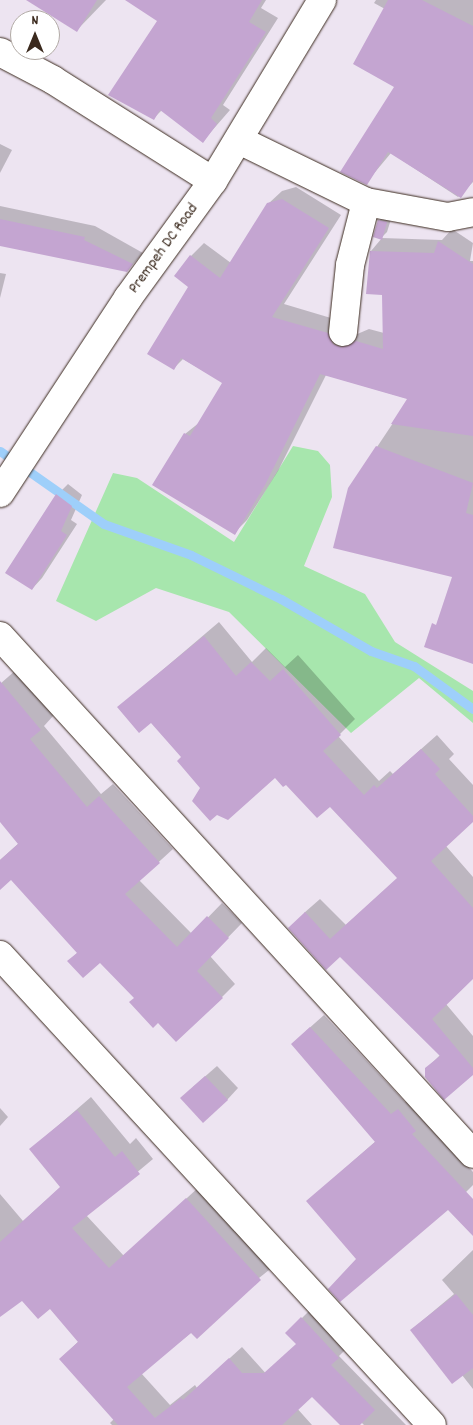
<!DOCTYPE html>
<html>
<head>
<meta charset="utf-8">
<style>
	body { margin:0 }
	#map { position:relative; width:473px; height:1425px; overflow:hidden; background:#ede4f1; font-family:Dekko,sans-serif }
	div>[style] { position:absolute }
	.green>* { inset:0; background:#a7e6ad }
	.shadow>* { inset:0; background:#0003 }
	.stream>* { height:9px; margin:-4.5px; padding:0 4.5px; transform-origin:4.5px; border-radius:4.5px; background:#9ecffa }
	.building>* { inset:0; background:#c4a5d1 }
	.roads { filter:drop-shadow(0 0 1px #3b2a1e) drop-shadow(0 0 1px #3b2a1e) }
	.minor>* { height:28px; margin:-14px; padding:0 14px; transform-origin:14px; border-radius:14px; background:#fff }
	span { translate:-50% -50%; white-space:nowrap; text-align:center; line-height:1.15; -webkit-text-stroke:4px #fff; paint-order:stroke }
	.street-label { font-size:16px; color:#3b2a1e }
	.north { position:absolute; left:10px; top:10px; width:50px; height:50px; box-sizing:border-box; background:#fff; border:1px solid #b1aaa5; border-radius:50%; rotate:0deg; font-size:14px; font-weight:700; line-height:20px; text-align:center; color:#3b2a1e }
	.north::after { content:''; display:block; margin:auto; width:18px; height:22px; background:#3b2a1e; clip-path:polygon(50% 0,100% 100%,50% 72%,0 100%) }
</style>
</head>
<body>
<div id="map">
	<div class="green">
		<i style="clip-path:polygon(293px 446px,318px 451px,330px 465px,332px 497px,304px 566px,365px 594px,395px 642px,473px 691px,473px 723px,419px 678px,351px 733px,229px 612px,156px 588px,96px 621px,56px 601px,113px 473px,137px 478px,234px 542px)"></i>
	</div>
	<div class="shadow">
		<i style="clip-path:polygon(48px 0,106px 0,77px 30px)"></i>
		<i style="clip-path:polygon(128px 0,266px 0,261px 8px,278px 18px,223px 105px,230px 110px,203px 141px,162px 110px,154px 118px,159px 21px)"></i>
		<i style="clip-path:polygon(376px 0,473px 0,473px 182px,458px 197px,391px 153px,366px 183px,396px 87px,385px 9px,374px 3px)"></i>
		<i style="clip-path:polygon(0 144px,12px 150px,0 173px)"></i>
		<i style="clip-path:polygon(296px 187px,341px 215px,284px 304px,341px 321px,355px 335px,369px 329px,384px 333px,383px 294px,371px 251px,382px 238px,442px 240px,452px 229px,473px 243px,470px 261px,473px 261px,473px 589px,349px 489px,409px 399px,326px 375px,278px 471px,247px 520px,234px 533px,185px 434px,200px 422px,224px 383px,183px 359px,174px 368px,190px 287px,191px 256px,204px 243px,231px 263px,268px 204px,282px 191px)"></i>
		<i style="clip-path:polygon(0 206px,95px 226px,143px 253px,127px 271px,0 245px)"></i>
		<i style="clip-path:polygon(384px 215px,392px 216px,387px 232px,381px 238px,379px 221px)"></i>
		<i style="clip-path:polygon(0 273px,6px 274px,0 298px)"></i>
		<i style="clip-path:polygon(68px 484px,82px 495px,71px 520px,77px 524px,42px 578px,32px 589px,7px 573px,57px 495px)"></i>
		<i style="clip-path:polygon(219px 622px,252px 662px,266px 648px,285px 667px,298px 655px,355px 719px,338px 736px,379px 781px,390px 771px,393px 774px,437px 735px,454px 754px,449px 759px,473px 785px,473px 820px,446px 846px,473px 877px,473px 977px,446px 1004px,473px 1036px,473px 1073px,426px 1069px,440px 1055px,304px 913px,320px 899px,346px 925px,398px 878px,330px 805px,276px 776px,202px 788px,182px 757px,151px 722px,119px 707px)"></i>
		<i style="clip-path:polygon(16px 670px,54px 715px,44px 726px,101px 794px,113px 784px,173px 849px,139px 880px,192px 934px,222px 903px,242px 923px,210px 956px,235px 984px,222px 997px,135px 998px,100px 961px,69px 961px,78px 952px,12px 879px,0 884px,0 860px,19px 843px,0 820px,0 684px)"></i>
		<i style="clip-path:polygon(324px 1015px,405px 1102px,412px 1096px,425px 1120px,473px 1172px,473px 1185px,459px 1199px,358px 1259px,308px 1201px,376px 1141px,306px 1031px)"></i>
		<i style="clip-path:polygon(217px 1066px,238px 1088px,227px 1100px,193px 1087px)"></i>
		<i style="clip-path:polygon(91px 1097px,130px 1144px,136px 1138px,153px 1159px,86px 1215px,124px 1256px,200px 1186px,274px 1266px,141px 1373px,170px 1405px,195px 1385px,197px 1388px,242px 1347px,312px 1425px,112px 1425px,110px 1423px,114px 1419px,60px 1359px,79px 1341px,50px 1307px,22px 1300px,0 1316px,0 1194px,23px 1221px,61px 1187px,31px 1149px)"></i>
		<i style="clip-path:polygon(0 1108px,8px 1117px,0 1126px)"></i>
		<i style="clip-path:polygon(473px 1250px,473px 1389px,462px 1375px,411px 1330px,454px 1294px,442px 1280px)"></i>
		<i style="clip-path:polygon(310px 1310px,346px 1349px,339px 1356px,406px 1425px,364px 1425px,361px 1422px,342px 1425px,297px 1343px,287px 1333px)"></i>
	</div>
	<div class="stream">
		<i style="left:0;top:451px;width:127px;rotate:35.1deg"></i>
		<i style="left:104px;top:524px;width:92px;rotate:19.6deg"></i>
		<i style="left:191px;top:555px;width:100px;rotate:26.1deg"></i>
		<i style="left:281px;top:599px;width:104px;rotate:30deg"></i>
		<i style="left:371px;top:651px;width:46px;rotate:19.2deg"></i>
		<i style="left:414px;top:666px;width:73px;rotate:36.1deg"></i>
	</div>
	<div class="building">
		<i style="clip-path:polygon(26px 0,97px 0,77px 32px)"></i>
		<i style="clip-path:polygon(125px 0,262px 0,249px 22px,266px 32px,211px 118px,217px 124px,203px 143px,160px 110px,154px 120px,108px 95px,157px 21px)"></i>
		<i style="clip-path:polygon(388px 0,422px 0,473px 26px,473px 181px,461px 198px,388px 152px,367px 185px,340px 172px,394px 87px,353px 64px)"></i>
		<i style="clip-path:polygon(282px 199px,329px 228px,272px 317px,328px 333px,333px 344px,341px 347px,356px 341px,383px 349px,382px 295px,366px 294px,370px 251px,434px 253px,438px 241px,473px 264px,473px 436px,391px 424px,407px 399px,320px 374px,265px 485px,235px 535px,152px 485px,184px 433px,190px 436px,222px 383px,181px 358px,174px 370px,147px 354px,188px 287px,174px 276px,190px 255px,220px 278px,267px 203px)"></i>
		<i style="clip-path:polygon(0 219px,85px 237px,84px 240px,133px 264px,127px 272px,0 246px)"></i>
		<i style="clip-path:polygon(378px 220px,387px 222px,382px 240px,373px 237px)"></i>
		<i style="clip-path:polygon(376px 446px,473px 483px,466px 513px,473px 515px,473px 664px,424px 647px,432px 623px,436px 625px,452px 577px,333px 548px,348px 488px)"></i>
		<i style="clip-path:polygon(56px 494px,72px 506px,61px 531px,67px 535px,32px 590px,5px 573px)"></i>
		<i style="clip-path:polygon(204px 636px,236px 676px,251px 662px,270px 681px,283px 669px,341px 735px,323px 751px,364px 795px,374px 785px,377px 788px,421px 749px,440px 769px,435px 774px,473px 816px,473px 822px,431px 861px,473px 908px,473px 979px,432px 1019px,473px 1068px,473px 1075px,444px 1100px,425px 1077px,425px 1068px,440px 1056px,340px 957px,326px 970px,288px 928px,305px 912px,330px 939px,397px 878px,330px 807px,317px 818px,286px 785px,283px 787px,275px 778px,228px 820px,217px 815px,210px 821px,192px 801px,200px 788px,177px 761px,181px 757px,151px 723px,139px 733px,117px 707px)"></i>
		<i style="clip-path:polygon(0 681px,41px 730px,30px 739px,87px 807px,99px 796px,160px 863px,125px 894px,177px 947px,207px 916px,229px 938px,197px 971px,223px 998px,176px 1042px,158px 1023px,153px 1028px,129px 1002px,134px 998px,100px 963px,83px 978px,67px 961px,77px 953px,11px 880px,0 890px,0 860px,18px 844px,0 822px)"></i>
		<i style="clip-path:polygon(310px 1027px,391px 1114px,398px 1109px,416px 1131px,412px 1134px,473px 1199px,473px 1236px,448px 1210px,340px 1302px,328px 1289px,356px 1259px,306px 1201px,375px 1142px,291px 1044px)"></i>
		<i style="clip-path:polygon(205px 1076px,228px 1100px,203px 1123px,180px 1098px)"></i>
		<i style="clip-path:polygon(77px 1110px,115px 1157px,122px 1151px,140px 1174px,72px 1228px,109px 1268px,186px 1198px,261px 1280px,197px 1339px,191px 1333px,127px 1387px,155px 1418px,181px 1398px,183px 1400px,229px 1358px,242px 1373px,264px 1373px,296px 1344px,285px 1333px,301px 1317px,339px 1358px,331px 1365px,375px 1410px,360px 1425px,340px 1425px,312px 1397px,282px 1425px,118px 1425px,59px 1359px,78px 1342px,50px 1309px,38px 1319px,22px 1301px,0 1317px,0 1242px,60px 1187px,29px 1149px)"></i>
		<i style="clip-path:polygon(456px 1294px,473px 1315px,473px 1368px,452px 1384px,410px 1330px)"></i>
	</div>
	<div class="roads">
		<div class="minor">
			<i style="left:0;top:52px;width:60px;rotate:27.8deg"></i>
			<i style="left:53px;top:80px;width:189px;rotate:32.3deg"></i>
			<i style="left:239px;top:140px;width:141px;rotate:26deg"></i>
			<i style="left:366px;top:202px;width:83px;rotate:10.4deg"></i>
			<i style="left:448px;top:217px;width:25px;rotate:-11deg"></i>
			<i style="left:343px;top:332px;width:67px;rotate:-84deg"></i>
			<i style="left:350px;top:265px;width:65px;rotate:-75.7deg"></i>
			<i style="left:0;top:493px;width:233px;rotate:-56.7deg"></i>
			<i style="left:128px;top:298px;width:145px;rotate:-54deg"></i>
			<i style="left:213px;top:181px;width:211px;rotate:-58.9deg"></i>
			<i style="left:0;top:636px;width:701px;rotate:47.6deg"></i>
			<i style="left:0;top:955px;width:638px;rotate:47.41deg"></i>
		</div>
	</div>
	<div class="street-label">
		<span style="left:164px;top:249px;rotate:-54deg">Prempeh DC Road</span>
	</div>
	<div class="north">N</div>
</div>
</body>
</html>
